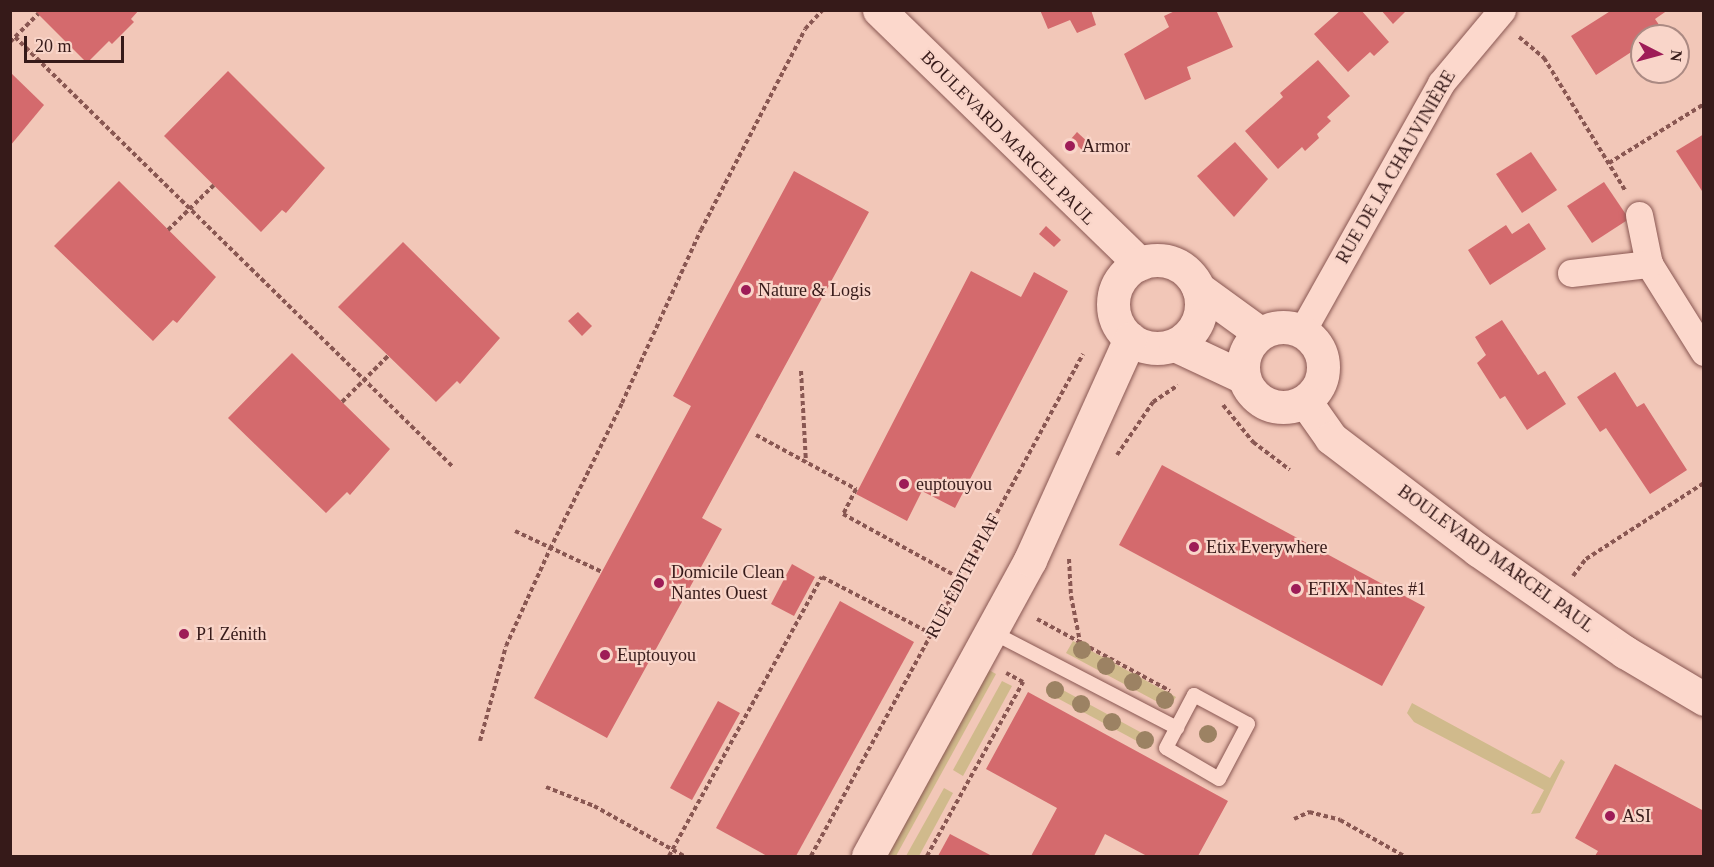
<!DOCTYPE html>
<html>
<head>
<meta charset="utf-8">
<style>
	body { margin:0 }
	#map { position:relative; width:1714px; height:867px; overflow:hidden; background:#f2c7b8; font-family:Georgia,serif }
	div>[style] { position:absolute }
	.green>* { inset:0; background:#d0ba8c }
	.building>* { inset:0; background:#d46a6d }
	.path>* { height:4px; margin-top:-2px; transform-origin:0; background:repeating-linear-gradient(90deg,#895752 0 4.5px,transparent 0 7.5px) }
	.roads { filter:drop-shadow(0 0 2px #895752) drop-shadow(0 0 2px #895752) }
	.lane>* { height:14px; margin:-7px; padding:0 7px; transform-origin:7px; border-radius:7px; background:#fcd8cc }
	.street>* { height:27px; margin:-13.5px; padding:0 13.5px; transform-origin:13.5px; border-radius:13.5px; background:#fcd8cc }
	.secondary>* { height:33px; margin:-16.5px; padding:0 16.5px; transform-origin:16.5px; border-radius:16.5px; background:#fcd8cc }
	.secondary>.ring { margin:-16.5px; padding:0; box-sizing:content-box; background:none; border:33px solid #fcd8cc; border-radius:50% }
	.trees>* { width:18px; height:18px; margin:-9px; border-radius:50%; background:#9c8263 }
	.dots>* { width:16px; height:16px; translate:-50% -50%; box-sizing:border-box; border:3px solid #f9d5c9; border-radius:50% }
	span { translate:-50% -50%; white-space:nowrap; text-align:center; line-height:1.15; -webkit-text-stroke:4.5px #f9d5c9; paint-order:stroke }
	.street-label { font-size:18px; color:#361a19 }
	.poi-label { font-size:18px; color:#361a19 }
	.left { translate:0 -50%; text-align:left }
	.frame { position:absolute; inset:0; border:12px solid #361a19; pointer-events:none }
	.north { position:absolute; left:1630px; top:24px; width:60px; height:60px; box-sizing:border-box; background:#f9d5c9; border:2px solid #ab8a83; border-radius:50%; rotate:96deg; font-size:16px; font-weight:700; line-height:24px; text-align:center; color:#361a19 }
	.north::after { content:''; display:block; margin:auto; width:21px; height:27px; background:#9e1c57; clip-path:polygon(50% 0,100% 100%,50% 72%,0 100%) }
	.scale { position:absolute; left:24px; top:36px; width:100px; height:27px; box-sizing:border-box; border:3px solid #361a19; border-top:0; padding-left:8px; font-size:18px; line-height:21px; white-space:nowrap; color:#361a19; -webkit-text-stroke:4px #f9d5c9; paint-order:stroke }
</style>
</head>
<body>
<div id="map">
	<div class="green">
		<i style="clip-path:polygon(1073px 641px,1176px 697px,1169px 708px,1066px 653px)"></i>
		<i style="clip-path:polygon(989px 670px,996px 674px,896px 856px,887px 856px)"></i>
		<i style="clip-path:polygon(1002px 681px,1012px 686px,963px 776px,953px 770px)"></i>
		<i style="clip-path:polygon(1050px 683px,1153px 739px,1148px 747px,1046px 692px)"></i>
		<i style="clip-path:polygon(1412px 703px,1550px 778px,1561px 759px,1565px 762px,1540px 813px,1531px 814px,1544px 790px,1414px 722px,1407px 713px)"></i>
		<i style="clip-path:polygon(944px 788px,953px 793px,919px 856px,906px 856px)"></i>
	</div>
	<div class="building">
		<i style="clip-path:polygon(34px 10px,139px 10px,131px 19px,134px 22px,112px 44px,109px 41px,87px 63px)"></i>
		<i style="clip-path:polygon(1040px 10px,1091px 10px,1096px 25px,1077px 33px,1070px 20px,1048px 29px)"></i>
		<i style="clip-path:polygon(1177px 10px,1216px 10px,1233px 47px,1187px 67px,1191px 79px,1145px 100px,1124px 54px,1169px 27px,1164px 16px)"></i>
		<i style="clip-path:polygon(1341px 10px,1361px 10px,1389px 42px,1374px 56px,1370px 52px,1348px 72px,1314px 34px)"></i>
		<i style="clip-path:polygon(1381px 10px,1407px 10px,1393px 24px)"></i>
		<i style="clip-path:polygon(1612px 10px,1668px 10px,1655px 19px,1664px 32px,1642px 36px,1642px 45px,1596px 75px,1571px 36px)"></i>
		<i style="clip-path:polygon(1318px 60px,1350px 96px,1327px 117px,1331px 121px,1317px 134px,1319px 138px,1305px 151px,1302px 147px,1278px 169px,1245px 131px,1283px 97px,1280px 93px)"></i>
		<i style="clip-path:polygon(228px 71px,325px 168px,286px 213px,282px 210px,261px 232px,164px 136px)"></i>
		<i style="clip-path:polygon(10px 72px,44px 105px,10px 146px)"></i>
		<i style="clip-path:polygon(1077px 132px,1092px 146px,1085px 153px,1071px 139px)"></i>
		<i style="clip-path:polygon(1704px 134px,1704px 194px,1676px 151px)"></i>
		<i style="clip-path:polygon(1235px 142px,1268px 179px,1234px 217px,1197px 176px)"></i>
		<i style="clip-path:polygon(1531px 152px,1557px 190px,1522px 213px,1496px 174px)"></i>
		<i style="clip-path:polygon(794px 171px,869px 212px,702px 518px,722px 529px,607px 738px,534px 698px,691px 406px,673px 396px)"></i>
		<i style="clip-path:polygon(119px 181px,216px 277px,177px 323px,173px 320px,153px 341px,54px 246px)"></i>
		<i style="clip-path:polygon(1604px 182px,1629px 219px,1592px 243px,1567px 206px)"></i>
		<i style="clip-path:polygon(1529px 223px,1546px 249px,1490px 285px,1468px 250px,1506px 225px,1512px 234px)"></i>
		<i style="clip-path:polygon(1046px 226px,1061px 240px,1054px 247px,1039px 234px)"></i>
		<i style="clip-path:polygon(403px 242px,500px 338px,460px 384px,457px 381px,436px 402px,338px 307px)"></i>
		<i style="clip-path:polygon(971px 271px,1021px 297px,1034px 272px,1068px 291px,955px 508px,922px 491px,907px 521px,856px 494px)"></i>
		<i style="clip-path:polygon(578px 312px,592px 326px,582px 336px,568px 321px)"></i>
		<i style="clip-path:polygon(1502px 320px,1538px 375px,1545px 371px,1566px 404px,1527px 430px,1505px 396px,1500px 399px,1477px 363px,1486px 355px,1475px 337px)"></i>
		<i style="clip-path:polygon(292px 353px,390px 449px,350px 495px,347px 492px,326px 513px,228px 418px)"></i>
		<i style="clip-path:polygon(1615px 372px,1637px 407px,1644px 403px,1687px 470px,1650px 494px,1606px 428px,1600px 432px,1577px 397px)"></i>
		<i style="clip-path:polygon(1162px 465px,1425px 607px,1382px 686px,1119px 545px)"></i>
		<i style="clip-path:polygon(792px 564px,815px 577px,794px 616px,771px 604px)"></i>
		<i style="clip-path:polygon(840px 601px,914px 642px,796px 856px,767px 856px,716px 828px)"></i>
		<i style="clip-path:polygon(1028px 692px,1228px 801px,1198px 856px,1147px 856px,1105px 834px,1094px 856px,1031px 856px,1057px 808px,986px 769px)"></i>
		<i style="clip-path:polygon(718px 701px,740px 713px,692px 800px,670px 788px)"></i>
		<i style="clip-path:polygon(1615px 764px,1704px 811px,1704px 856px,1595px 856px,1598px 851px,1575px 838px)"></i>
		<i style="clip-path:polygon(950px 834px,992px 856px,938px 856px)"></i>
	</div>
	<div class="path">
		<i style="left:15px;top:37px;width:614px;rotate:44.47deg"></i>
		<i style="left:1519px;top:37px;width:33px;rotate:40deg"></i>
		<i style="left:1544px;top:58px;width:155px;rotate:58.5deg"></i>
		<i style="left:10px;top:42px;width:40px;rotate:-45deg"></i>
		<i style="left:1609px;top:163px;width:112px;rotate:-31.8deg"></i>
		<i style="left:168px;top:230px;width:64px;rotate:-44.4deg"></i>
		<i style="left:1103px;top:316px;width:24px;rotate:-62deg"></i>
		<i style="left:801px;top:371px;width:91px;rotate:86.9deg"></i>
		<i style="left:342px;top:402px;width:65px;rotate:-45deg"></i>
		<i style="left:1223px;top:405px;width:48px;rotate:51deg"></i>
		<i style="left:1253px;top:442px;width:46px;rotate:37.1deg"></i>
		<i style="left:756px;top:435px;width:114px;rotate:28.4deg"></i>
		<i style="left:856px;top:489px;width:28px;rotate:117deg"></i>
		<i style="left:843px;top:514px;width:135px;rotate:28.8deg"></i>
		<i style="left:1117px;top:455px;width:64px;rotate:-55.8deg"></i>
		<i style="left:1153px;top:402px;width:30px;rotate:-34deg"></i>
		<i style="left:515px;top:531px;width:96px;rotate:25.2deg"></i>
		<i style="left:1069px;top:559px;width:37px;rotate:87deg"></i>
		<i style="left:1071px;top:596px;width:47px;rotate:78.9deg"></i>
		<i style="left:1573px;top:576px;width:21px;rotate:-53deg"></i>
		<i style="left:1586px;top:559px;width:140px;rotate:-32.8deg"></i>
		<i style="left:1037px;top:619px;width:151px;rotate:28.4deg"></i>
		<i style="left:480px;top:741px;width:98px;rotate:-74.7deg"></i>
		<i style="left:506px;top:646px;width:107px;rotate:-65.6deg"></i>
		<i style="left:550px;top:549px;width:163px;rotate:-63.7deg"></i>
		<i style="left:622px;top:403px;width:190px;rotate:-65.5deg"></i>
		<i style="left:701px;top:230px;width:226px;rotate:-62.6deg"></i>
		<i style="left:805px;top:29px;width:26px;rotate:-47deg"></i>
		<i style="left:546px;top:787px;width:52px;rotate:21.6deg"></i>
		<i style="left:594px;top:806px;width:103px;rotate:29.1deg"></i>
		<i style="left:1294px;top:819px;width:17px;rotate:-25deg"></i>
		<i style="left:1309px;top:812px;width:32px;rotate:14deg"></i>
		<i style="left:1340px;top:820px;width:73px;rotate:29.4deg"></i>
		<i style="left:669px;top:856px;width:318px;rotate:-61.3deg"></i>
		<i style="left:822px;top:577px;width:124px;rotate:27.4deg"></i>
		<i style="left:811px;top:856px;width:571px;rotate:-61.55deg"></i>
		<i style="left:927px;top:856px;width:199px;rotate:-61.1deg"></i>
		<i style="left:1023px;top:682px;width:19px;rotate:-152deg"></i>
	</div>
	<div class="roads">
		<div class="lane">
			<i style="left:990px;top:631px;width:211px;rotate:27.4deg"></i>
			<i style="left:1194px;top:695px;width:61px;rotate:28.2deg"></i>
			<i style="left:1248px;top:724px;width:62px;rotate:117.8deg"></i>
			<i style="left:1219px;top:779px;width:61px;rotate:-149.7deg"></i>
			<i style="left:1166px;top:748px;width:60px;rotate:-62.2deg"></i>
		</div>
		<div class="street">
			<i style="left:1639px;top:215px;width:50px;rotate:78.5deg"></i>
			<i style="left:1649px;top:264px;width:104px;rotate:58deg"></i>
			<i style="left:1571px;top:273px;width:79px;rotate:-6.6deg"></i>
			<i style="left:1302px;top:331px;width:284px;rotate:-60.7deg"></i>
			<i style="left:1441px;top:83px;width:95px;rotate:-50.1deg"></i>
		</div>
		<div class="secondary">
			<i style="left:879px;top:10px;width:364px;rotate:44.2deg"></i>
			<i class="ring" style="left:1113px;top:260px;width:55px;height:55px"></i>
			<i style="left:1198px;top:288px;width:77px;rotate:36deg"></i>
			<i class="ring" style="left:1243px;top:327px;width:47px;height:47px"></i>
			<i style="left:1175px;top:345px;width:75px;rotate:25.2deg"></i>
			<i style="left:1305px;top:401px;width:45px;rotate:54.9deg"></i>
			<i style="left:1331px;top:438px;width:185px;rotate:37.3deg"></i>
			<i style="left:1478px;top:550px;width:179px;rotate:34.8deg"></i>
			<i style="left:1625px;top:652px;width:92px;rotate:30.7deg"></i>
			<i style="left:868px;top:856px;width:337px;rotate:-61.3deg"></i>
			<i style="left:1030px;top:560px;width:243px;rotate:-65.7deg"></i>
		</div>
	</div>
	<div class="trees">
		<i style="left:1082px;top:650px"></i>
		<i style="left:1106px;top:666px"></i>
		<i style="left:1133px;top:682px"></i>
		<i style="left:1055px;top:690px"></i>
		<i style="left:1165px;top:700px"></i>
		<i style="left:1081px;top:704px"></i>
		<i style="left:1112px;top:722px"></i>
		<i style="left:1208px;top:734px"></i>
		<i style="left:1145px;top:740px"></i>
	</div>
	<div class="dots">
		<i style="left:1070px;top:146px;background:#9e1c57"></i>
		<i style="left:746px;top:290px;background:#9e1c57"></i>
		<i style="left:904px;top:484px;background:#9e1c57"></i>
		<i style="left:1194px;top:547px;background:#9e1c57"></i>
		<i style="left:659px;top:583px;background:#9e1c57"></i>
		<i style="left:1296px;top:589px;background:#9e1c57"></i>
		<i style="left:184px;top:634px;background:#9e1c57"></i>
		<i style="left:605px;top:655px;background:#9e1c57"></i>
		<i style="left:1610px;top:816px;background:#9e1c57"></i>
	</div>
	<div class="street-label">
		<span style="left:1008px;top:138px;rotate:45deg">BOULEVARD MARCEL PAUL</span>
		<span style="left:1396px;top:167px;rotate:-60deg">RUE DE LA CHAUVINIÈRE</span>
		<span style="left:1496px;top:559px;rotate:36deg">BOULEVARD MARCEL PAUL</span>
		<span style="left:963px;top:576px;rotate:-62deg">RUE ÉDITH PIAF</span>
	</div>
	<div class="poi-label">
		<span class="left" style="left:1082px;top:146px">Armor</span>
		<span class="left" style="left:758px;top:290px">Nature &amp; Logis</span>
		<span class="left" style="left:916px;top:484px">euptouyou</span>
		<span class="left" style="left:1206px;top:547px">Etix Everywhere</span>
		<span class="left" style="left:671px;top:583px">Domicile Clean<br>Nantes Ouest</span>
		<span class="left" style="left:1308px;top:589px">ETIX Nantes #1</span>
		<span class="left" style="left:196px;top:634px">P1 Zénith</span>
		<span class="left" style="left:617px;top:655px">Euptouyou</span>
		<span class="left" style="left:1622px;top:816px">ASI</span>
	</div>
	<div class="frame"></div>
	<div class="north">N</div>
	<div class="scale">20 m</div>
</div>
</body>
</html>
